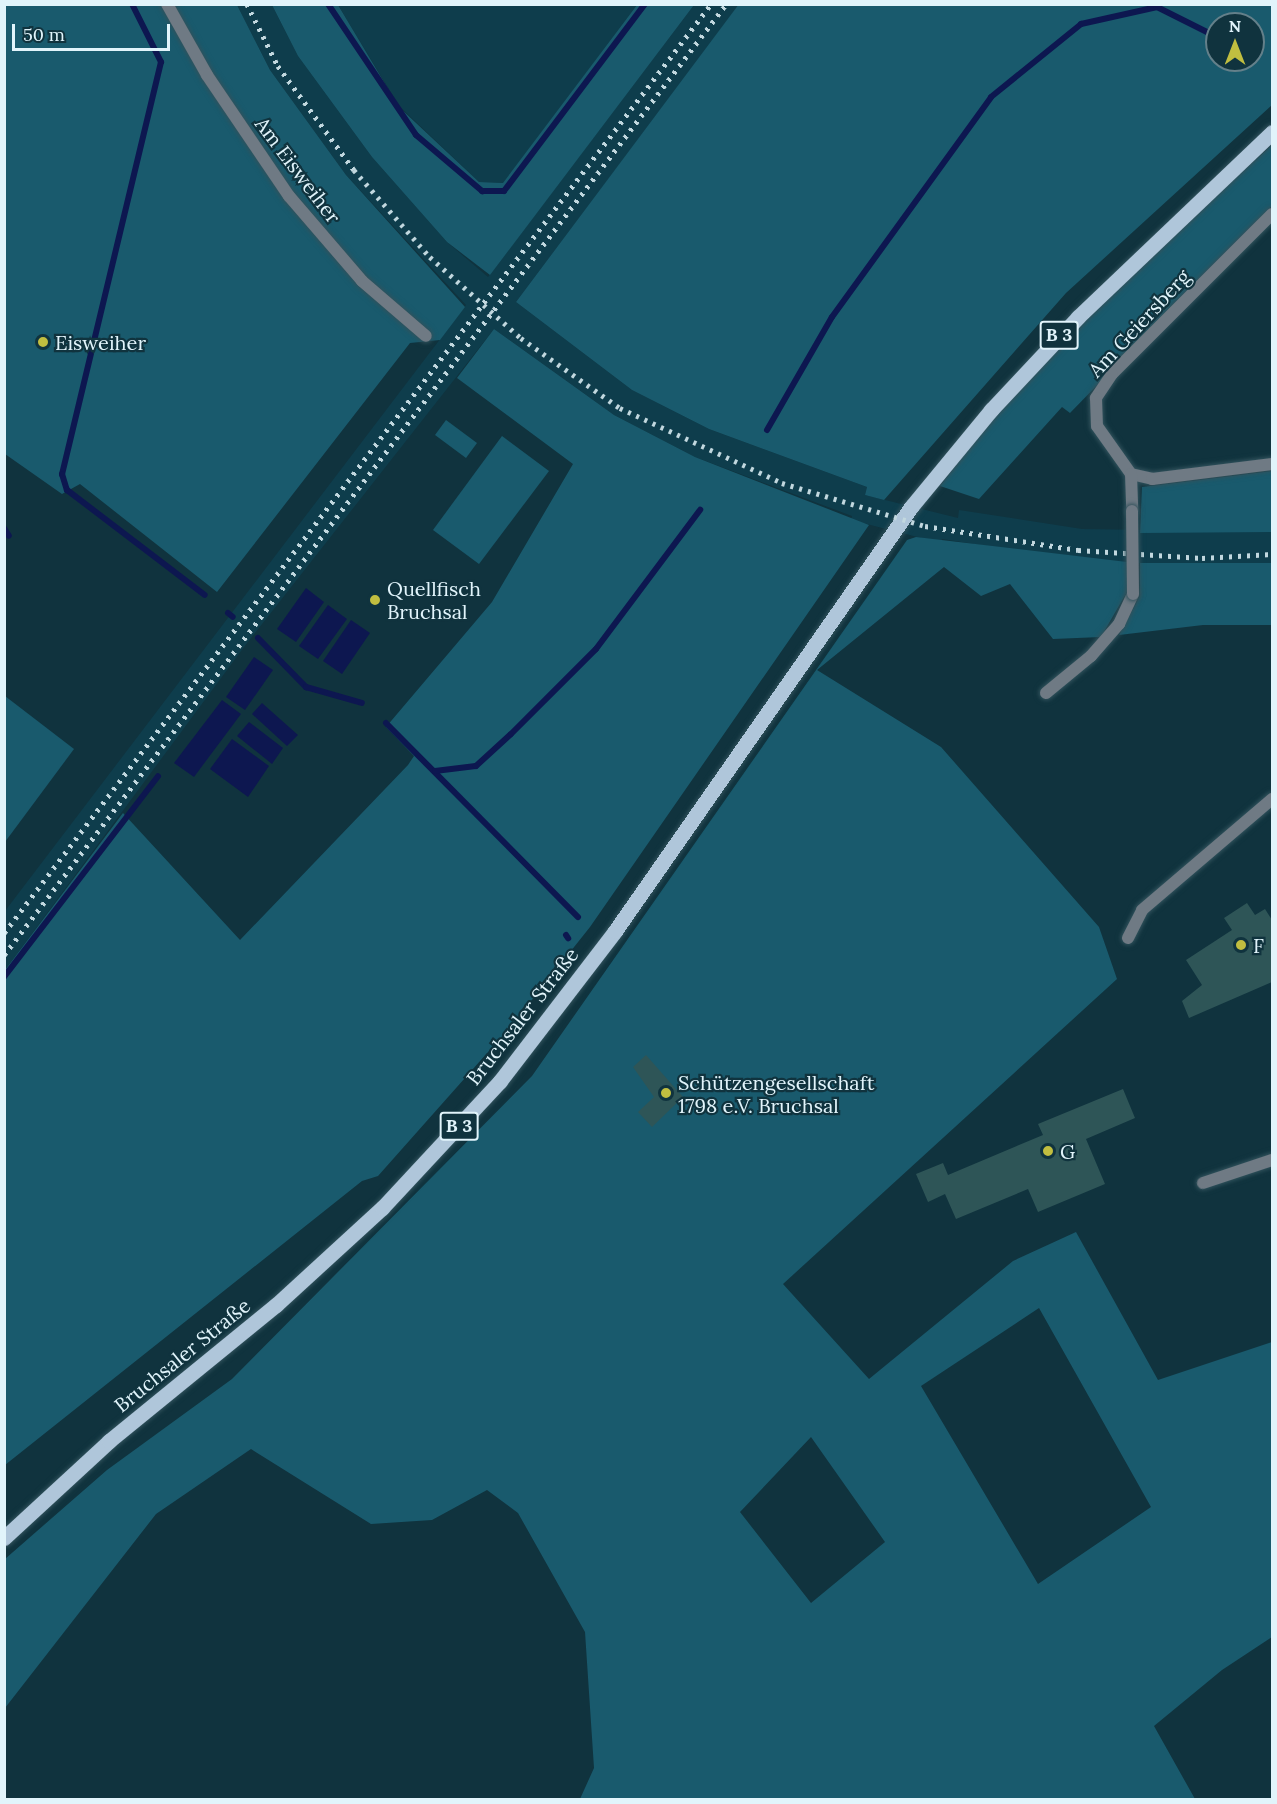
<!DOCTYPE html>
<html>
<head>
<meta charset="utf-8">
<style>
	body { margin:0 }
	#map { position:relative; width:1277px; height:1804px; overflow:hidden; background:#10333e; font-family:Lora,serif }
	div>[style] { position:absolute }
	.built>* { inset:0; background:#0e3d4c }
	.green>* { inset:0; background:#195a6d }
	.water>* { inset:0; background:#0d1750 }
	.stream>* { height:6px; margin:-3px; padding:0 3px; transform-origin:3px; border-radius:3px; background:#0d1750 }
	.building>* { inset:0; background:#2e5557 }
	.roads { filter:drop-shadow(0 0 2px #31525c) drop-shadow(0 0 2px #31525c) }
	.minor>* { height:12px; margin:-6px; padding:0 6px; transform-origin:6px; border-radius:6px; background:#6f7a84 }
	.primary>* { height:15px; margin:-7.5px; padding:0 7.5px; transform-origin:7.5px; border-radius:7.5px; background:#afc6da }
	.rail>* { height:4.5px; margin-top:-2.25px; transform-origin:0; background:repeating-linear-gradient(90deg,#c2d8df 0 3px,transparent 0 9px) }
	.bridges { filter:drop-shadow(0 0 2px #31525c) drop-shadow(0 0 2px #31525c) }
	.minor-bridge>* { height:12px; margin:-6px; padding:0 6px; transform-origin:6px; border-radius:6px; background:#6f7a84 }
	.dots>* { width:16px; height:16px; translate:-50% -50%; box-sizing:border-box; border:3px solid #10333e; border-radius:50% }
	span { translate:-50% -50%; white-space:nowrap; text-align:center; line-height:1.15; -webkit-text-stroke:4.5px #10333e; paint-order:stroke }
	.shield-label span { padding:2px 4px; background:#10333e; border:2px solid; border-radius:4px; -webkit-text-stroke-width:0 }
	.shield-label { font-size:18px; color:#e1f4fb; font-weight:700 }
	.street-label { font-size:20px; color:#e1f4fb }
	.poi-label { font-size:20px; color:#e1f4fb }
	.left { translate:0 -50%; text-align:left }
	.frame { position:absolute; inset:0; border:6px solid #e1f4fb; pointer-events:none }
	.north { position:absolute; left:1205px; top:12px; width:60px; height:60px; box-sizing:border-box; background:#10333e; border:2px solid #64808a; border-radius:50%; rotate:0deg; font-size:16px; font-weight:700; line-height:24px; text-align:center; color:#e1f4fb }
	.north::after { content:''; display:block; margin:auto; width:21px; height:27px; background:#c1be40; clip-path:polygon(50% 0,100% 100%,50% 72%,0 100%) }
	.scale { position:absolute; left:12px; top:24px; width:158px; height:27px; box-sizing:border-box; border:3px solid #e1f4fb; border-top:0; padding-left:8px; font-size:18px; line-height:21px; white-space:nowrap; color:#e1f4fb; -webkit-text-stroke:4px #10333e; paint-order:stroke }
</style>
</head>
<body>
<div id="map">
	<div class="built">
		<i style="clip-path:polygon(237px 5px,272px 5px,298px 56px,372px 157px,447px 242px,488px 277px,694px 5px,739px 5px,516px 302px,632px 390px,709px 429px,867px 487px,865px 495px,958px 518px,959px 510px,1082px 529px,1272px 532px,1272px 563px,1201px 566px,1077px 560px,942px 539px,941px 543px,851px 520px,852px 516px,695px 457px,614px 415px,494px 329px,244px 647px,5px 970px,5px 911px,466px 305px,346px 175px,270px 70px)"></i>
		<i style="clip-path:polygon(338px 5px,637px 5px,504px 183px,479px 182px,399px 106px)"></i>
	</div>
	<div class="green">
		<i style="clip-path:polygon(evenodd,739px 4px,1272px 5px,1272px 105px,1066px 293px,884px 500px,865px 495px,867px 487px,709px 429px,632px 390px,516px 302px,739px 4px,1217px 24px,1253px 24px,1253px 60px,1217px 60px,1217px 24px)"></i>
		<i style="clip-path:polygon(4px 5px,237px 5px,270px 70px,346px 175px,465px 307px,440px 340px,410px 343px,217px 592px,80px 484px,62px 494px,5px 454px)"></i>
		<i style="clip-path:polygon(272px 5px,338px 5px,399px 107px,479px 182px,503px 183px,637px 5px,694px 5px,490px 275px,447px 242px,372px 157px,298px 56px)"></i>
		<i style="clip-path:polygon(1272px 145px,1272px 206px,1070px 413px,1062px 407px,979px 499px,940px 486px,1009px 397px,1106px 296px)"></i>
		<i style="clip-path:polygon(494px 329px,614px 415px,695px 457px,869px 525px,590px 927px,512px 1025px,378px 1176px,362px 1181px,5px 1465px,5px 970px,123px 813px,240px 940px,408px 765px,414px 756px,386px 727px,492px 602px,573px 464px,457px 378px)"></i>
		<i style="clip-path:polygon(446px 420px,477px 443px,466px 458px,435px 435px)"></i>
		<i style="clip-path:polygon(502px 436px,549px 471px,479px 564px,433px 530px)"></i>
		<i style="clip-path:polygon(1272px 471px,1272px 532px,1140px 533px,1142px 487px)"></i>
		<i style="clip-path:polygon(evenodd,916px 537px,1127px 562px,1127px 592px,1101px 637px,1053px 639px,1010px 584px,981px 596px,944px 567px,817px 670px,941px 747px,1099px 927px,1117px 979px,783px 1284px,869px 1379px,1013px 1261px,1076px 1232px,1158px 1380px,1272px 1342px,1272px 1637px,1222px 1670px,1154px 1726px,1195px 1799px,580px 1799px,594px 1768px,585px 1632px,518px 1513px,487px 1490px,432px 1520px,371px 1524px,251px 1449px,156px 1514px,5px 1708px,5px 1559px,107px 1470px,232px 1379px,532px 1076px,907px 540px,916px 537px,1039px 1308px,1151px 1507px,1038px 1584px,921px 1386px,1039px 1308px,916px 537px,811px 1437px,885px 1542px,811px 1603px,740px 1512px,811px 1437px)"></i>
		<i style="clip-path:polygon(1140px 563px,1272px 563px,1272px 625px,1203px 625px,1119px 635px,1140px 596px)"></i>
		<i style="clip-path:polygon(5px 696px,74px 749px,5px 842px)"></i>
	</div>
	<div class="water">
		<i style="clip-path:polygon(306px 588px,324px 602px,296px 642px,277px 629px)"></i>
		<i style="clip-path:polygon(328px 605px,347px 619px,318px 659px,299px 646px)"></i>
		<i style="clip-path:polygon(351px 620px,370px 633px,342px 674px,323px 661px)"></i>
		<i style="clip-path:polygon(254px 657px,273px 670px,245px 710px,226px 697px)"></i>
		<i style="clip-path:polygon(222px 700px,241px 714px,194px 777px,174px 763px)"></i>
		<i style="clip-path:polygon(262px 703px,298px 735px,287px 746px,252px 714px)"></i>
		<i style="clip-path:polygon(249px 722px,283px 748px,272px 764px,237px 736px)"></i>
		<i style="clip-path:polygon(232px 739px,269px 766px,248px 797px,210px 769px)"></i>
	</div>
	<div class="stream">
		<i style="left:132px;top:4px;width:65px;rotate:63.4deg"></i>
		<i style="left:161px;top:62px;width:424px;rotate:103.5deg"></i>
		<i style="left:62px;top:474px;width:17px;rotate:73deg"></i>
		<i style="left:67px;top:490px;width:173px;rotate:37.3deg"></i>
		<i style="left:328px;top:4px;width:158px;rotate:56.1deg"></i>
		<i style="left:416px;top:135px;width:87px;rotate:40.3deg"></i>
		<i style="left:482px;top:191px;width:22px"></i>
		<i style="left:504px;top:191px;width:234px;rotate:-53deg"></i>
		<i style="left:767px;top:430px;width:130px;rotate:-60.1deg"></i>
		<i style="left:832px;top:317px;width:271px;rotate:-54.1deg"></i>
		<i style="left:991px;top:97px;width:116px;rotate:-39deg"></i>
		<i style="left:1081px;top:24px;width:78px;rotate:-12.6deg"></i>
		<i style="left:1157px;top:7px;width:67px;rotate:26.6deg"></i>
		<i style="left:4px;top:528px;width:9px;rotate:58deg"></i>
		<i style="left:228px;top:613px;width:6px;rotate:39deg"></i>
		<i style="left:258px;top:638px;width:69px;rotate:45.6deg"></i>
		<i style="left:306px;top:687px;width:58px;rotate:15.9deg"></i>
		<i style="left:386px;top:723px;width:273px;rotate:45.3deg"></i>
		<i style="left:435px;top:771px;width:41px;rotate:-7deg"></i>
		<i style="left:476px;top:766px;width:47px;rotate:-42.4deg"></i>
		<i style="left:511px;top:734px;width:120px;rotate:-45deg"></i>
		<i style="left:596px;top:649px;width:174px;rotate:-53.2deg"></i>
		<i style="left:566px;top:935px;width:4px;rotate:56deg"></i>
		<i style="left:4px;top:977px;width:253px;rotate:-52.5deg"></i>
	</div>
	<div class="building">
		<i style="clip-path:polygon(1247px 903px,1255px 915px,1265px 909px,1272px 920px,1272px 982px,1189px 1018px,1182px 1001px,1202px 985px,1186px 960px,1232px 930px,1224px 918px)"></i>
		<i style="clip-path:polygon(646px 1055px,683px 1097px,652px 1127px,638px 1112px,654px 1097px,633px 1067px)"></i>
		<i style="clip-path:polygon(1123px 1089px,1135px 1118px,1086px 1139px,1105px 1184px,1038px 1212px,1028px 1189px,956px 1219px,945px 1194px,928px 1202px,916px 1174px,943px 1163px,948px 1175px,1043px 1135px,1038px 1124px)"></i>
	</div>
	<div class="roads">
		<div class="minor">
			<i style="left:167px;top:4px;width:81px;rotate:60.6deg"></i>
			<i style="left:207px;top:75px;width:146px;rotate:55.9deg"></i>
			<i style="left:289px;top:196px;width:112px;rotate:49.3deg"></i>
			<i style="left:362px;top:281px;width:84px;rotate:40.7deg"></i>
			<i style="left:1272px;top:214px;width:226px;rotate:135deg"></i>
			<i style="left:1112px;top:374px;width:29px;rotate:124deg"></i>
			<i style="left:1096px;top:398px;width:28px;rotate:88deg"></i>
			<i style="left:1097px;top:426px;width:59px;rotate:54.7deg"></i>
			<i style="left:1131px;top:474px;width:22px;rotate:13deg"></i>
			<i style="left:1152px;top:479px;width:121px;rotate:-7.1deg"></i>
			<i style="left:1131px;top:474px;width:37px;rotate:88deg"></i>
			<i style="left:1046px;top:693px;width:58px;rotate:-39.4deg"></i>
			<i style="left:1091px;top:656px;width:43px;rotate:-48.8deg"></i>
			<i style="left:1119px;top:624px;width:33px;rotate:-65deg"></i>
			<i style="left:1128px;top:938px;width:31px;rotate:-63deg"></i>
			<i style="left:1142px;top:910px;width:171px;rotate:-40.5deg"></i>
			<i style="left:1203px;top:1183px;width:73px;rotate:-18.4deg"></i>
		</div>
		<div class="primary">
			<i style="left:4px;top:1538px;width:143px;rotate:-42.7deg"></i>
			<i style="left:109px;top:1441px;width:215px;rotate:-39.2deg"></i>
			<i style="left:276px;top:1305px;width:144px;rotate:-42.5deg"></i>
			<i style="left:382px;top:1208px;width:173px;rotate:-47.1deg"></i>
			<i style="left:500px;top:1081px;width:189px;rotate:-52.5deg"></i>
			<i style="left:615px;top:931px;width:517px;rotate:-55.08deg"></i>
			<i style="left:911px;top:507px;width:126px;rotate:-50.5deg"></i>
			<i style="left:991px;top:410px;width:127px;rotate:-46.9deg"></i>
			<i style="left:1078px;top:317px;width:268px;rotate:-43.6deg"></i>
		</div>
	</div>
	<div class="rail">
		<i style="left:247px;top:4px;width:69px;rotate:63.4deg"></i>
		<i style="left:278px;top:66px;width:129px;rotate:53.8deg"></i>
		<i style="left:354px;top:170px;width:116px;rotate:48.9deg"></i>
		<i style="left:430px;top:257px;width:122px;rotate:41.7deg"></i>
		<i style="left:521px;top:338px;width:121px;rotate:35.3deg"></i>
		<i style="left:620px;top:408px;width:179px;rotate:24.8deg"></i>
		<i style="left:782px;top:483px;width:149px;rotate:16.7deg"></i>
		<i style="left:925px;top:526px;width:155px;rotate:8.9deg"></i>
		<i style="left:1078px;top:550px;width:124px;rotate:3.7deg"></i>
		<i style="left:1202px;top:558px;width:70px;rotate:-3.3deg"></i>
		<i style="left:4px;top:933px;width:1167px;rotate:-52.73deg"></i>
		<i style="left:4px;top:955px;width:1194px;rotate:-52.79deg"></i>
	</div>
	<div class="bridges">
		<div class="minor-bridge">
			<i style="left:1132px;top:511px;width:83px;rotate:89.3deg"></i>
		</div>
	</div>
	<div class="dots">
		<i style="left:43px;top:342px;background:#c1be40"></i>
		<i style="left:375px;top:600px;background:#c1be40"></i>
		<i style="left:1241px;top:945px;background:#c1be40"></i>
		<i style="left:666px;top:1093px;background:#c1be40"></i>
		<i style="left:1048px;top:1151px;background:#c1be40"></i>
	</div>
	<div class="shield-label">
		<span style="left:1059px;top:335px">B 3</span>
		<span style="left:459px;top:1126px">B 3</span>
	</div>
	<div class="street-label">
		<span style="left:298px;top:170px;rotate:53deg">Am Eisweiher</span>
		<span style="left:1139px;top:323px;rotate:-47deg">Am Geiersberg</span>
		<span style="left:522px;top:1016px;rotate:-52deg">Bruchsaler Straße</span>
		<span style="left:182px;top:1355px;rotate:-39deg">Bruchsaler Straße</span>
	</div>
	<div class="poi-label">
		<span class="left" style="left:55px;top:342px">Eisweiher</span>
		<span class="left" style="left:387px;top:600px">Quellfisch<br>Bruchsal</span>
		<span class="left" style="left:1253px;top:945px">F</span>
		<span class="left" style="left:678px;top:1094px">Schützengesellschaft<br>1798 e.V. Bruchsal</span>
		<span class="left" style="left:1060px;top:1151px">G</span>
	</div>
	<div class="frame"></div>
	<div class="north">N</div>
	<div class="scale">50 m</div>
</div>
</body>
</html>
